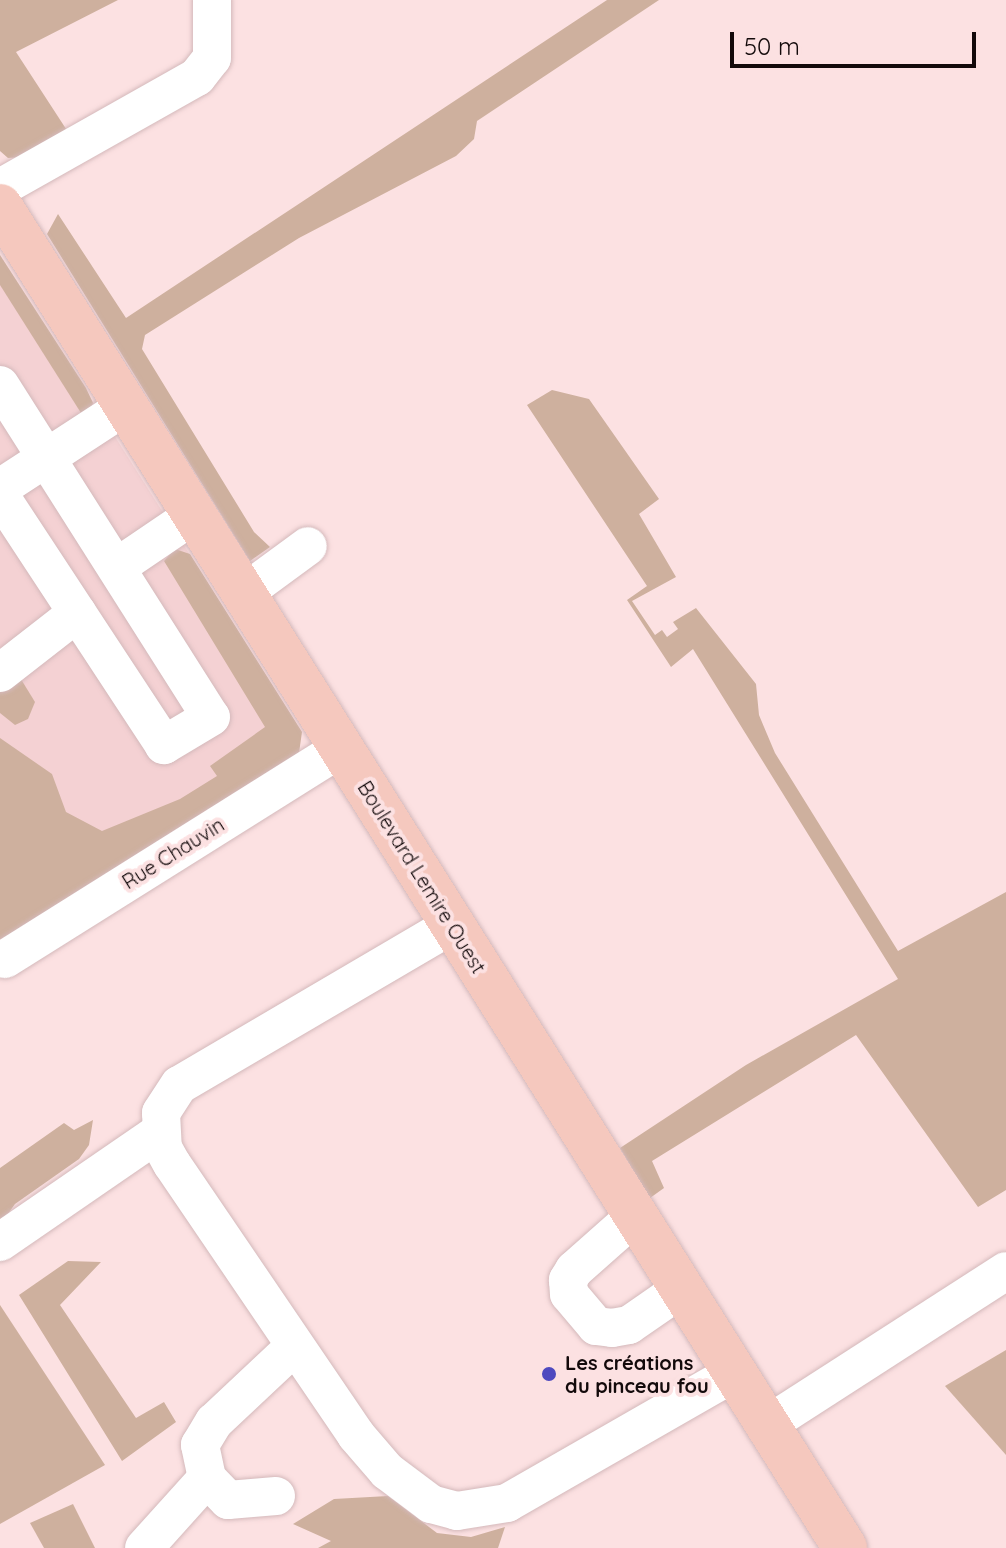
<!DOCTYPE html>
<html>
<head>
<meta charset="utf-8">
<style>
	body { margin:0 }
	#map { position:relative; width:1006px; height:1548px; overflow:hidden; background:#fce1e2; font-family:Quicksand,sans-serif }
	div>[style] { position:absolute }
	.built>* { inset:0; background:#f4d1d3 }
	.green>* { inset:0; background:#ceb09e }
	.roads { filter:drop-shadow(0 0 2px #d4b9bb) drop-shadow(0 0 2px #d4b9bb) }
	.minor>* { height:38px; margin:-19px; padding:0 19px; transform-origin:19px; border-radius:19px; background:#fff }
	.major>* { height:44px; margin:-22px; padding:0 22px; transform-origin:22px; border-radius:22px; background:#f5c8be }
	.dots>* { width:22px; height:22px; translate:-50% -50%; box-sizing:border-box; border:4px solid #fce1e2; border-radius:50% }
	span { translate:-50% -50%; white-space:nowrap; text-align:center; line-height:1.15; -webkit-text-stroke:8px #fce1e2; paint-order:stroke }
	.street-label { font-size:20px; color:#130a0b }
	.poi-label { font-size:20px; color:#130a0b; font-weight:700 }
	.left { translate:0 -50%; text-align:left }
	.scale { position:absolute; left:730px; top:32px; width:246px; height:36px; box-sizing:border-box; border:4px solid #130a0b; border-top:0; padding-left:10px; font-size:24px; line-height:28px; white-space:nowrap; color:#130a0b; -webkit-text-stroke:6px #fce1e2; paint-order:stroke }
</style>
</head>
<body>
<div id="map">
	<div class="built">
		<i style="clip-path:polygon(0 255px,302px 732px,72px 876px,0 764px)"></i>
	</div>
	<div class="green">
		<i style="clip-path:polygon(0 0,118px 0,16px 52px,70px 135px,23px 157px,8px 158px,0 151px)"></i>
		<i style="clip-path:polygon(607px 0,659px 0,477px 121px,474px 139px,456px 156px,299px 238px,145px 335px,142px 349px,254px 532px,270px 547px,250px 561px,47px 234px,58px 214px,126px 318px)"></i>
		<i style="clip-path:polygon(0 255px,86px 388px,93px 403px,89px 412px,81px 413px,0 285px)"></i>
		<i style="clip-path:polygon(552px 390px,589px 399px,659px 499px,639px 514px,676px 577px,632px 601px,655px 635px,662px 630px,667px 637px,678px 629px,673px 622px,696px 608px,756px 684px,759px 715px,775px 753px,898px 951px,1006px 892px,1006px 1190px,978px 1207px,856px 1035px,652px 1161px,664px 1188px,650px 1198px,620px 1148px,746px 1065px,898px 979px,693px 649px,671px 667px,627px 600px,647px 586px,527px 405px)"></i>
		<i style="clip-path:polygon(175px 549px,190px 554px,302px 732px,299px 753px,0 945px,0 738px,52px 774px,66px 812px,102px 831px,180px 799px,217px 776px,210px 766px,265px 727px,164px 561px)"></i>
		<i style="clip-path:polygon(19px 676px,35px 702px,28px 719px,15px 725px,0 713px,0 688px)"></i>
		<i style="clip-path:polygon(93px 1120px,89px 1145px,79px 1159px,15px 1204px,0 1225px,0 1168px,64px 1123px,74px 1130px)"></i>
		<i style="clip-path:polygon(68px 1261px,101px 1262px,60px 1305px,136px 1418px,164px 1402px,176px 1422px,122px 1461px,19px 1295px)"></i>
		<i style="clip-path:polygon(0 1305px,105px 1465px,0 1524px)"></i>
		<i style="clip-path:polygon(1006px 1350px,1006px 1455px,945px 1386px)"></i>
		<i style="clip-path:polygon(388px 1496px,437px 1533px,471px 1537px,505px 1527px,498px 1548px,318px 1548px,331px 1541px,293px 1524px,334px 1499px)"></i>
		<i style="clip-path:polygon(73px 1504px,95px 1548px,44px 1548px,30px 1523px)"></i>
	</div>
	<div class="roads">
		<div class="minor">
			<i style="left:0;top:188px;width:226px;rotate:-29.4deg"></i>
			<i style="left:197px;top:77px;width:24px;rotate:-52deg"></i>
			<i style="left:212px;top:58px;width:58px;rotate:-90deg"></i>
			<i style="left:0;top:385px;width:393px;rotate:57.6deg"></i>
			<i style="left:211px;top:717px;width:55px;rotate:149.2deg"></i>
			<i style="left:164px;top:745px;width:299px;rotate:-123.3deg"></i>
			<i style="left:0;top:488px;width:150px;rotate:-33.1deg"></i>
			<i style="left:117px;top:567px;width:94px;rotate:-34.2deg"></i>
			<i style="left:244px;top:593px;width:79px;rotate:-36.3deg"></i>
			<i style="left:0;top:673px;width:98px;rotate:-37.9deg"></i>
			<i style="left:452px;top:925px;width:316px;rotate:149.6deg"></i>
			<i style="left:179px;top:1085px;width:33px;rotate:123deg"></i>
			<i style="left:161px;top:1113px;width:35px;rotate:87deg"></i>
			<i style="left:163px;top:1148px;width:18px;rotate:61deg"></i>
			<i style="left:172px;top:1164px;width:328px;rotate:55.8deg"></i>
			<i style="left:356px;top:1435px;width:48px;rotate:49.3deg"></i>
			<i style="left:387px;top:1471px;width:55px;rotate:36.9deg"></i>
			<i style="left:431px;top:1504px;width:27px;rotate:15deg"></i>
			<i style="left:457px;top:1511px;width:51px;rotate:-9.1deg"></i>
			<i style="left:507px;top:1503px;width:262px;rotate:-29.8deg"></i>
			<i style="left:5px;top:959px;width:398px;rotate:-32.1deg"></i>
			<i style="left:635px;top:1216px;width:81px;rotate:138.5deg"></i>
			<i style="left:574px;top:1270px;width:12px;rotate:121deg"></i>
			<i style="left:568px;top:1280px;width:14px;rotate:86deg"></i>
			<i style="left:569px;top:1294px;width:42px;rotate:49.8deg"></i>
			<i style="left:596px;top:1326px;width:16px;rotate:7deg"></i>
			<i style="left:612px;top:1328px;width:17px;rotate:-10deg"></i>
			<i style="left:629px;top:1325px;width:63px;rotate:-34.7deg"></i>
			<i style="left:0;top:1242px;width:194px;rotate:-34.5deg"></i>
			<i style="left:767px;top:1425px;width:284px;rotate:-32.8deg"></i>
			<i style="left:276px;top:1496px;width:48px;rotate:175.2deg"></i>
			<i style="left:228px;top:1500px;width:30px;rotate:-134deg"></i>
			<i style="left:207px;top:1478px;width:34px;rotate:-102deg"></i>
			<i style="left:200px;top:1445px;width:27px;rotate:-59deg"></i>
			<i style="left:214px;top:1422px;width:111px;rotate:-43.2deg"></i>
			<i style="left:144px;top:1548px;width:94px;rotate:-48deg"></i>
		</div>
		<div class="major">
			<i style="left:0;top:206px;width:1586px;rotate:57.8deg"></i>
		</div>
	</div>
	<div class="dots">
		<i style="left:549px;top:1374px;background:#4e49bf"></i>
	</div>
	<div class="street-label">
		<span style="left:173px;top:853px;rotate:-32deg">Rue Chauvin</span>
		<span style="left:422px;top:877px;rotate:58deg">Boulevard Lemire Ouest</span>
	</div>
	<div class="poi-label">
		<span class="left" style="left:565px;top:1374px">Les créations<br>du pinceau fou</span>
	</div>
	<div class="scale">50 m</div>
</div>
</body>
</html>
